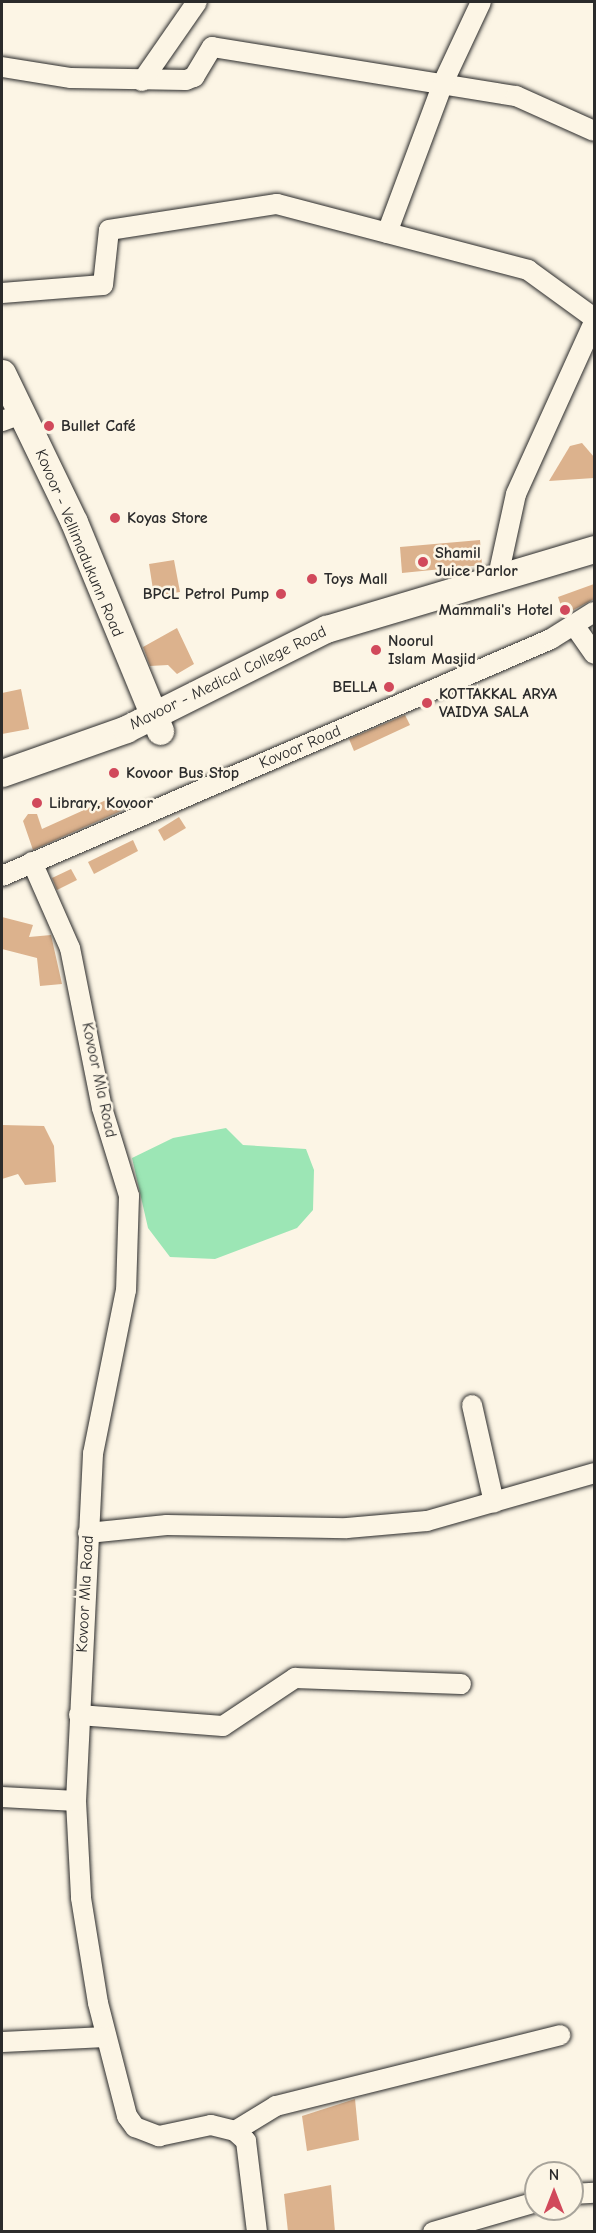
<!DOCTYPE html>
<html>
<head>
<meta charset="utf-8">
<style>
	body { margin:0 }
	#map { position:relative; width:596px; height:2233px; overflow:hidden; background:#fcf5e5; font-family:"Comic Neue",sans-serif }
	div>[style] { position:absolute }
	.green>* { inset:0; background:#9ce6b5 }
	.building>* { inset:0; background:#dcb28d }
	.roads { filter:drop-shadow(0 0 2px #2b2b2b) drop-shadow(0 0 2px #2b2b2b) }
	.street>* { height:20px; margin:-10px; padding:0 10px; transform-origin:10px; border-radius:10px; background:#fcf5e5 }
	.secondary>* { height:27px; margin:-13.5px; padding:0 13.5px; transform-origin:13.5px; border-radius:13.5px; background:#fcf5e5 }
	.dots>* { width:16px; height:16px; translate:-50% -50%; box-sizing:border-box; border:3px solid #fcf5e5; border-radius:50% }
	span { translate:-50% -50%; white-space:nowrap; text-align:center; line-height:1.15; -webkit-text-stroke:5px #fcf5e5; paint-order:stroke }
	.poi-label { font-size:16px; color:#2b2b2b; font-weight:700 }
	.left { translate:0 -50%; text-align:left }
	.right { translate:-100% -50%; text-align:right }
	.street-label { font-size:16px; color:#2b2b2b }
	.frame { position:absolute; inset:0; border:3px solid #2b2b2b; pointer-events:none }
	.north { position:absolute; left:524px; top:2161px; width:60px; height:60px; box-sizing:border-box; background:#fcf5e5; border:2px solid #a8a49b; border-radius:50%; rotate:0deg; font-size:16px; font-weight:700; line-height:24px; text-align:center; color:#2b2b2b }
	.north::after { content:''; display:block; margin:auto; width:21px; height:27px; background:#d1495b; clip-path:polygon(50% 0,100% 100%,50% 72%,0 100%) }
</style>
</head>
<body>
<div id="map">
	<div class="green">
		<i style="clip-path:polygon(226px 1128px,243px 1145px,306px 1149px,314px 1170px,313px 1210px,297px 1228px,215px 1259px,170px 1257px,148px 1228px,132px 1158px,173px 1138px)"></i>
	</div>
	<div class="building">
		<i style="clip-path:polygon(582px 443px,594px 457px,594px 478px,549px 481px,570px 446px)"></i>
		<i style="clip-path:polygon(480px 540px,482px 565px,402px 573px,400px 547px)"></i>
		<i style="clip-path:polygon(174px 560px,180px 592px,154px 596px,149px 564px)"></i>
		<i style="clip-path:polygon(594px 584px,594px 599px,564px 615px,558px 597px)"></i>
		<i style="clip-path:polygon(177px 628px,194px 664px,177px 674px,168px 665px,150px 666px,143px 647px)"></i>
		<i style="clip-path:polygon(21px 689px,29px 729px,2px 734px,2px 693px)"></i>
		<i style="clip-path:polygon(405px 715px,410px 725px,354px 751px,349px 739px)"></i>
		<i style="clip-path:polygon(115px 796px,121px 811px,33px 850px,23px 821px,28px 814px,37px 814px,42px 829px)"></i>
		<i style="clip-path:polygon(179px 817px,186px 828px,164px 841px,158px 830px)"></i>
		<i style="clip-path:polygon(133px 840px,138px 851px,94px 874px,88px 862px)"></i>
		<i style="clip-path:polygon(71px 869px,77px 880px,57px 890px,52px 878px)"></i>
		<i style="clip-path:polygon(2px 917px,33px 925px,29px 937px,51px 935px,62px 984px,40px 986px,37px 958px,2px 949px)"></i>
		<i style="clip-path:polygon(2px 1125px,44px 1126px,54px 1146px,56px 1182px,25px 1185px,18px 1174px,2px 1179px)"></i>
		<i style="clip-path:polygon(355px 2099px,359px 2140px,307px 2151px,302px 2116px)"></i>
		<i style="clip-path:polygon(331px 2185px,335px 2232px,288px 2232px,284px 2194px)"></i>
	</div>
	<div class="roads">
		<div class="street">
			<i style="left:2px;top:67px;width:70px;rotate:9.1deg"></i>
			<i style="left:71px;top:78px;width:115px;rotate:1deg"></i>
			<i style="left:186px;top:80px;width:9px;rotate:-21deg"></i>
			<i style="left:194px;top:77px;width:35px;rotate:-59deg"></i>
			<i style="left:212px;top:47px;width:308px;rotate:9.2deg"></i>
			<i style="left:516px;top:96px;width:85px;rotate:24.2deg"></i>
			<i style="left:142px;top:81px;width:96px;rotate:-55.2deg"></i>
			<i style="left:387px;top:233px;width:160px;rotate:-69.5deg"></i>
			<i style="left:443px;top:83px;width:89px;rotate:-64.9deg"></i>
			<i style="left:2px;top:293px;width:101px;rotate:-4.5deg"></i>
			<i style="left:103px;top:285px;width:55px;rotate:-83.8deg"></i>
			<i style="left:109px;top:230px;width:170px;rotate:-8.8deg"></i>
			<i style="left:277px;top:204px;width:260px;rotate:14.7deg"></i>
			<i style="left:528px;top:270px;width:82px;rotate:36deg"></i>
			<i style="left:2px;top:421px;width:20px;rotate:-20deg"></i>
			<i style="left:497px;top:581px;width:89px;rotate:-77.7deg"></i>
			<i style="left:516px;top:494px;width:189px;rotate:-65.6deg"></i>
			<i style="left:574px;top:625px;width:35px;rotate:55deg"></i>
			<i style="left:32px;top:862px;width:94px;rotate:66.2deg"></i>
			<i style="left:70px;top:948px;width:163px;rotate:78.7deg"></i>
			<i style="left:102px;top:1108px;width:92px;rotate:72.9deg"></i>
			<i style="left:129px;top:1196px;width:94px;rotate:91.8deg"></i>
			<i style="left:126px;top:1290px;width:167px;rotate:101.4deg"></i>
			<i style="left:93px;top:1454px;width:347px;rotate:92.8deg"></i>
			<i style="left:76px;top:1801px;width:97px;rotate:87deg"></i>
			<i style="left:81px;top:1898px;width:106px;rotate:80.8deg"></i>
			<i style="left:98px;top:2003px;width:117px;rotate:75.6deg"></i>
			<i style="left:127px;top:2116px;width:14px;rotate:54deg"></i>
			<i style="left:135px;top:2127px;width:26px;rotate:21deg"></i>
			<i style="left:159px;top:2136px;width:53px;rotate:-11.9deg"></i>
			<i style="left:211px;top:2125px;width:25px;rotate:14deg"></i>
			<i style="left:235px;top:2131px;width:15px;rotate:42deg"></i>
			<i style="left:246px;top:2141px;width:92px;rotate:83.1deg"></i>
			<i style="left:2px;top:876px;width:598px;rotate:-23.35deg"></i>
			<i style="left:551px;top:639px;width:51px;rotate:-32.1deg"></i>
			<i style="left:472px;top:1405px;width:100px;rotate:77.3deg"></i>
			<i style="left:88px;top:1533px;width:79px;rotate:-5.8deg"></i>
			<i style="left:167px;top:1525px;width:180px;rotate:1deg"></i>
			<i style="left:347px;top:1528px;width:80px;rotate:-5deg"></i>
			<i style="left:427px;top:1521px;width:174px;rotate:-16deg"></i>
			<i style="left:79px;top:1715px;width:144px;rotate:4.4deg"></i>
			<i style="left:223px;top:1726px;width:87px;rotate:-33.7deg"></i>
			<i style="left:295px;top:1678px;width:166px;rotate:2.1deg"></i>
			<i style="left:2px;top:1797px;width:74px;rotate:3.1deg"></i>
			<i style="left:2px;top:2042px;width:104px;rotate:-2.8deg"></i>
			<i style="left:235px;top:2131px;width:48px;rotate:-31.4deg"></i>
			<i style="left:276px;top:2106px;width:293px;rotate:-14deg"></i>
			<i style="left:572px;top:2194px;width:22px;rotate:-3deg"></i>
			<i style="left:433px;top:2232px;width:107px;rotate:-16.2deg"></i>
		</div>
		<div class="secondary">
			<i style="left:2px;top:373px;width:165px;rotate:64.2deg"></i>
			<i style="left:74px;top:522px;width:226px;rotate:67.6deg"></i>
			<i style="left:2px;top:773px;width:132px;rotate:-19.5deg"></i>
			<i style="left:126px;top:729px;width:224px;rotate:-26.6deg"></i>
			<i style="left:326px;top:629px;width:280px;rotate:-16.6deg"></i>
		</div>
	</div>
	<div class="dots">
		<i style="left:49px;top:426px;background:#d1495b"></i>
		<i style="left:115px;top:518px;background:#d1495b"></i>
		<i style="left:423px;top:562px;background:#d1495b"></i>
		<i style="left:312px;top:579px;background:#d1495b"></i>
		<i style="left:281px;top:594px;background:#d1495b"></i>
		<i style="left:565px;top:610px;background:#d1495b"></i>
		<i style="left:376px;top:650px;background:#d1495b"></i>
		<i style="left:389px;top:687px;background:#d1495b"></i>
		<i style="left:427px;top:703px;background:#d1495b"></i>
		<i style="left:114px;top:773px;background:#d1495b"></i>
		<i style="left:37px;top:803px;background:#d1495b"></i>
	</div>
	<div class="poi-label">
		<span class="left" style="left:61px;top:426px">Bullet Café</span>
		<span class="left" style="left:127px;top:518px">Koyas Store</span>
		<span class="left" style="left:435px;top:562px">Shamil<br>Juice Parlor</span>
		<span class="left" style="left:324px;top:579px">Toys Mall</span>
		<span class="right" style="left:269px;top:594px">BPCL Petrol Pump</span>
		<span class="right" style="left:553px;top:610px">Mammali's Hotel</span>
		<span class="left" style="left:388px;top:650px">Noorul<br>Islam Masjid</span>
		<span class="right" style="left:377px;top:687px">BELLA</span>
		<span class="left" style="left:439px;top:703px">KOTTAKKAL ARYA<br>VAIDYA SALA</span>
		<span class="left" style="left:126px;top:773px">Kovoor Bus Stop</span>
		<span class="left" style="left:49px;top:803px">Library, Kovoor</span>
	</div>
	<div class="street-label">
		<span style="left:79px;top:543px;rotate:67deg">Kovoor - Vellimadukunn Road</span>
		<span style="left:228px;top:678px;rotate:-26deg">Mavoor - Medical College Road</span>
		<span style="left:300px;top:747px;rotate:-23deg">Kovoor Road</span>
		<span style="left:99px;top:1080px;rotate:78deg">Kovoor Mla Road</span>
		<span style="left:85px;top:1594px;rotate:-87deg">Kovoor Mla Road</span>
	</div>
	<div class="frame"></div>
	<div class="north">N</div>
</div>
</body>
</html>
